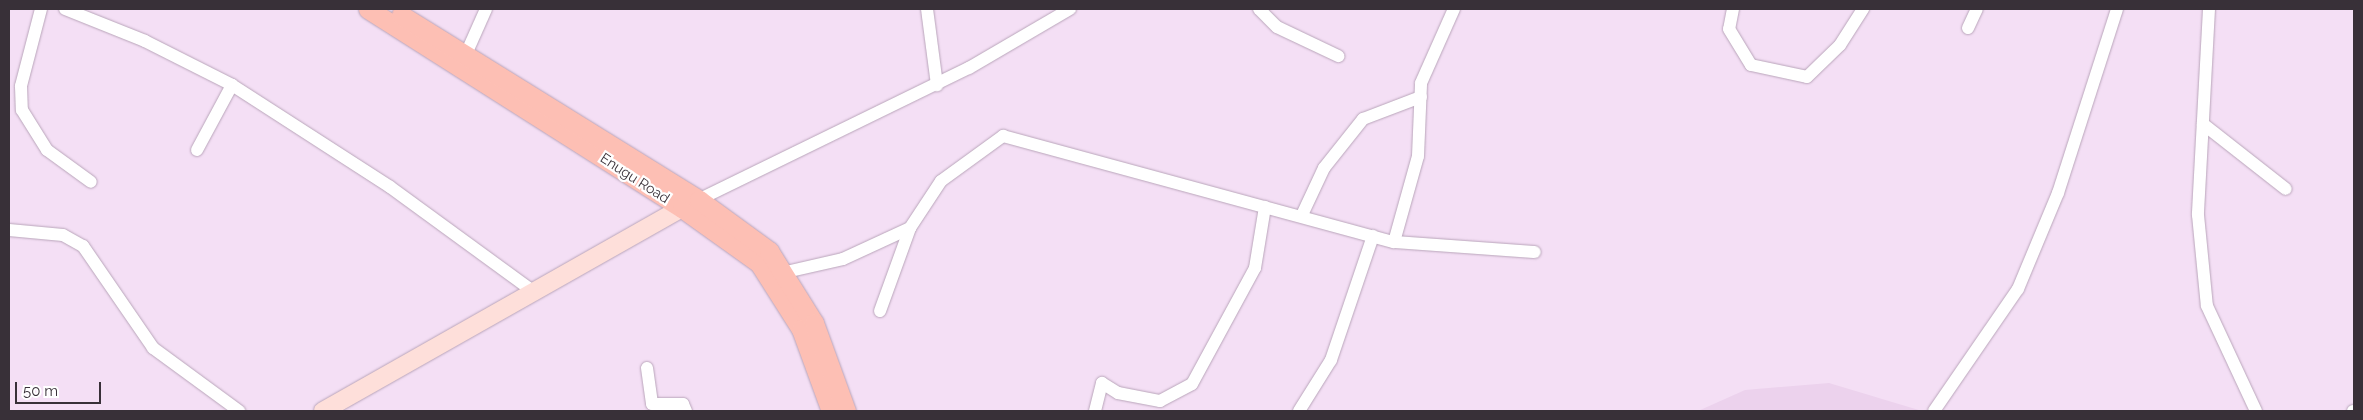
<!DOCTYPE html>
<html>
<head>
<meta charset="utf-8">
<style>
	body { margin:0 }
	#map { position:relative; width:2363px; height:420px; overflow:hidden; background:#f4dff5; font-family:Raleway,sans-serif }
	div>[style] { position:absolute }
	.built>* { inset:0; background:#ecd2ed }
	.roads { filter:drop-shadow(0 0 1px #b9a5ba) drop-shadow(0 0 1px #b9a5ba) }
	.street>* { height:12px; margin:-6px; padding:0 6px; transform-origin:6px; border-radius:6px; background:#fff }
	.secondary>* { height:18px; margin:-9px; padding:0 9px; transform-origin:9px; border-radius:9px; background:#fedfda }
	.primary>* { height:19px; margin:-9.5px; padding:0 9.5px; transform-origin:9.5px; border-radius:9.5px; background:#fdbfb4 }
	span { translate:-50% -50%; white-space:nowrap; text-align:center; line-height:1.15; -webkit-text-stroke:4.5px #fff; paint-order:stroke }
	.street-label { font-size:14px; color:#383038 }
	.frame { position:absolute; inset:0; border:10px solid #383038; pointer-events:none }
	.scale { position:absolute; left:15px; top:382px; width:86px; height:22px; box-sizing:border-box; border:2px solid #383038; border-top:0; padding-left:6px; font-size:15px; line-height:18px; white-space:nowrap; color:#383038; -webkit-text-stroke:4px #fff; paint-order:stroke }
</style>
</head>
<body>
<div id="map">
	<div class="built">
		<i style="clip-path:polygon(1829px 383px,1922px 411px,1698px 411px,1745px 390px)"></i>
	</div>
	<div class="roads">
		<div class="street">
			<i style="left:41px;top:9px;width:80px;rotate:104.6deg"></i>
			<i style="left:21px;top:86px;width:24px;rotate:88deg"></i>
			<i style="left:22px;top:110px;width:47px;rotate:58deg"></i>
			<i style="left:47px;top:150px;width:54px;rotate:36deg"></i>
			<i style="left:65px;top:9px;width:86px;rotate:21.8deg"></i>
			<i style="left:145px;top:41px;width:97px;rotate:26.8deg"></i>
			<i style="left:232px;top:85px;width:188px;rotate:32.8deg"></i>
			<i style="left:390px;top:187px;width:178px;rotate:36.1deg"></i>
			<i style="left:927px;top:9px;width:77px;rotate:82.5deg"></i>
			<i style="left:1259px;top:9px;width:25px;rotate:45deg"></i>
			<i style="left:1277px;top:27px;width:68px;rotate:25.4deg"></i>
			<i style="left:1733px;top:9px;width:20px;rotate:101deg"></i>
			<i style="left:1729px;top:29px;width:42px;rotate:58.6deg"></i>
			<i style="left:1751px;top:65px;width:57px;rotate:12.1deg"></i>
			<i style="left:1807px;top:77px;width:46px;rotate:-44.1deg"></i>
			<i style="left:1840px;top:45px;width:43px;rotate:-57.4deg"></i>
			<i style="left:2209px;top:9px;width:206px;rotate:93.1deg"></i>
			<i style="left:2198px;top:215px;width:91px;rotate:84.4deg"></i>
			<i style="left:2207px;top:306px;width:116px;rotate:65deg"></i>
			<i style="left:1968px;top:28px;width:21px;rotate:-65deg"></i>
			<i style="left:466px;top:54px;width:49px;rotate:-66deg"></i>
			<i style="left:2203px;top:124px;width:105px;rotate:38.1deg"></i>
			<i style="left:197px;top:150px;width:74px;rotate:-61.7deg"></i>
			<i style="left:694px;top:202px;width:306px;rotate:-26deg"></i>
			<i style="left:969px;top:68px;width:117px;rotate:-30.3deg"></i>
			<i style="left:1302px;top:215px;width:52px;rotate:-64.9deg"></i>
			<i style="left:1324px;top:168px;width:63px;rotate:-51.5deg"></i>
			<i style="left:1363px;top:119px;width:62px;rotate:-20.8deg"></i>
			<i style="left:9px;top:230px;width:54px;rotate:5.3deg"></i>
			<i style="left:63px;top:235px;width:23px;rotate:29deg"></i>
			<i style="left:83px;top:246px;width:124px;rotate:55.5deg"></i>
			<i style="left:153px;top:348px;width:107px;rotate:36.2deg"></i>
			<i style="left:1394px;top:242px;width:89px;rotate:-74.4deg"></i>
			<i style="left:1418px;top:156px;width:73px;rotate:-87.6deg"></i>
			<i style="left:1421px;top:83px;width:81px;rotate:-66deg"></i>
			<i style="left:786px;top:272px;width:58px;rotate:-12.8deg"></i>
			<i style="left:843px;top:259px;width:74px;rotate:-24.8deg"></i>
			<i style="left:910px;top:228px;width:56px;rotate:-56.6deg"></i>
			<i style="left:941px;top:181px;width:77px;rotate:-36deg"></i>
			<i style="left:1003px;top:136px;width:405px;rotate:15.2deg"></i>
			<i style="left:1394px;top:242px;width:141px;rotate:4.1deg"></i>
			<i style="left:880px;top:311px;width:88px;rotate:-70.1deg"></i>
			<i style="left:647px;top:368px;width:36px;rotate:82deg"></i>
			<i style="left:652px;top:404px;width:31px"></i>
			<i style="left:683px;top:404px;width:8px;rotate:67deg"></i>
			<i style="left:1095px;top:411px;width:29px;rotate:-76deg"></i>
			<i style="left:1102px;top:383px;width:19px;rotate:32deg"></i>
			<i style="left:1118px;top:393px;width:43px;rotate:10.8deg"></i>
			<i style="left:1160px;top:401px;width:36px;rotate:-28deg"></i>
			<i style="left:1192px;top:384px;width:132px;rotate:-61.5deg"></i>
			<i style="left:1255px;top:268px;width:62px;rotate:-80.7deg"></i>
			<i style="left:1299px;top:411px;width:60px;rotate:-57.9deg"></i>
			<i style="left:1331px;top:360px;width:131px;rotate:-71.3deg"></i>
			<i style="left:1934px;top:411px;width:148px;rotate:-55.5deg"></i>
			<i style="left:2018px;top:289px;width:104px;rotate:-67.4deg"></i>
			<i style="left:2058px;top:193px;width:193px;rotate:-72.2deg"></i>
			<i style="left:2353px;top:411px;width:1px"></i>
		</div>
		<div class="secondary">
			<i style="left:323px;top:411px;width:412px;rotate:-29.5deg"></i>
		</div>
		<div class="primary">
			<i style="left:368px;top:9px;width:372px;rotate:32.4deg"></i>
			<i style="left:682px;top:208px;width:95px;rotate:35.5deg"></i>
			<i style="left:759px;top:263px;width:78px;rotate:57.5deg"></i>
			<i style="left:801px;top:329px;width:87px;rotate:69.9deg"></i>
			<i style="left:401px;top:15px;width:351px;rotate:31.8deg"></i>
			<i style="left:699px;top:200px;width:87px;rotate:36.1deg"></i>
			<i style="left:769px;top:251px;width:85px;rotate:58deg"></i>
			<i style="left:814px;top:323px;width:94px;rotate:70deg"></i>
		</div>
	</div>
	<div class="street-label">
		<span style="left:635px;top:178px;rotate:33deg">Enugu Road</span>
	</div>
	<div class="frame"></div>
	<div class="scale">50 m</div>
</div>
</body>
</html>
